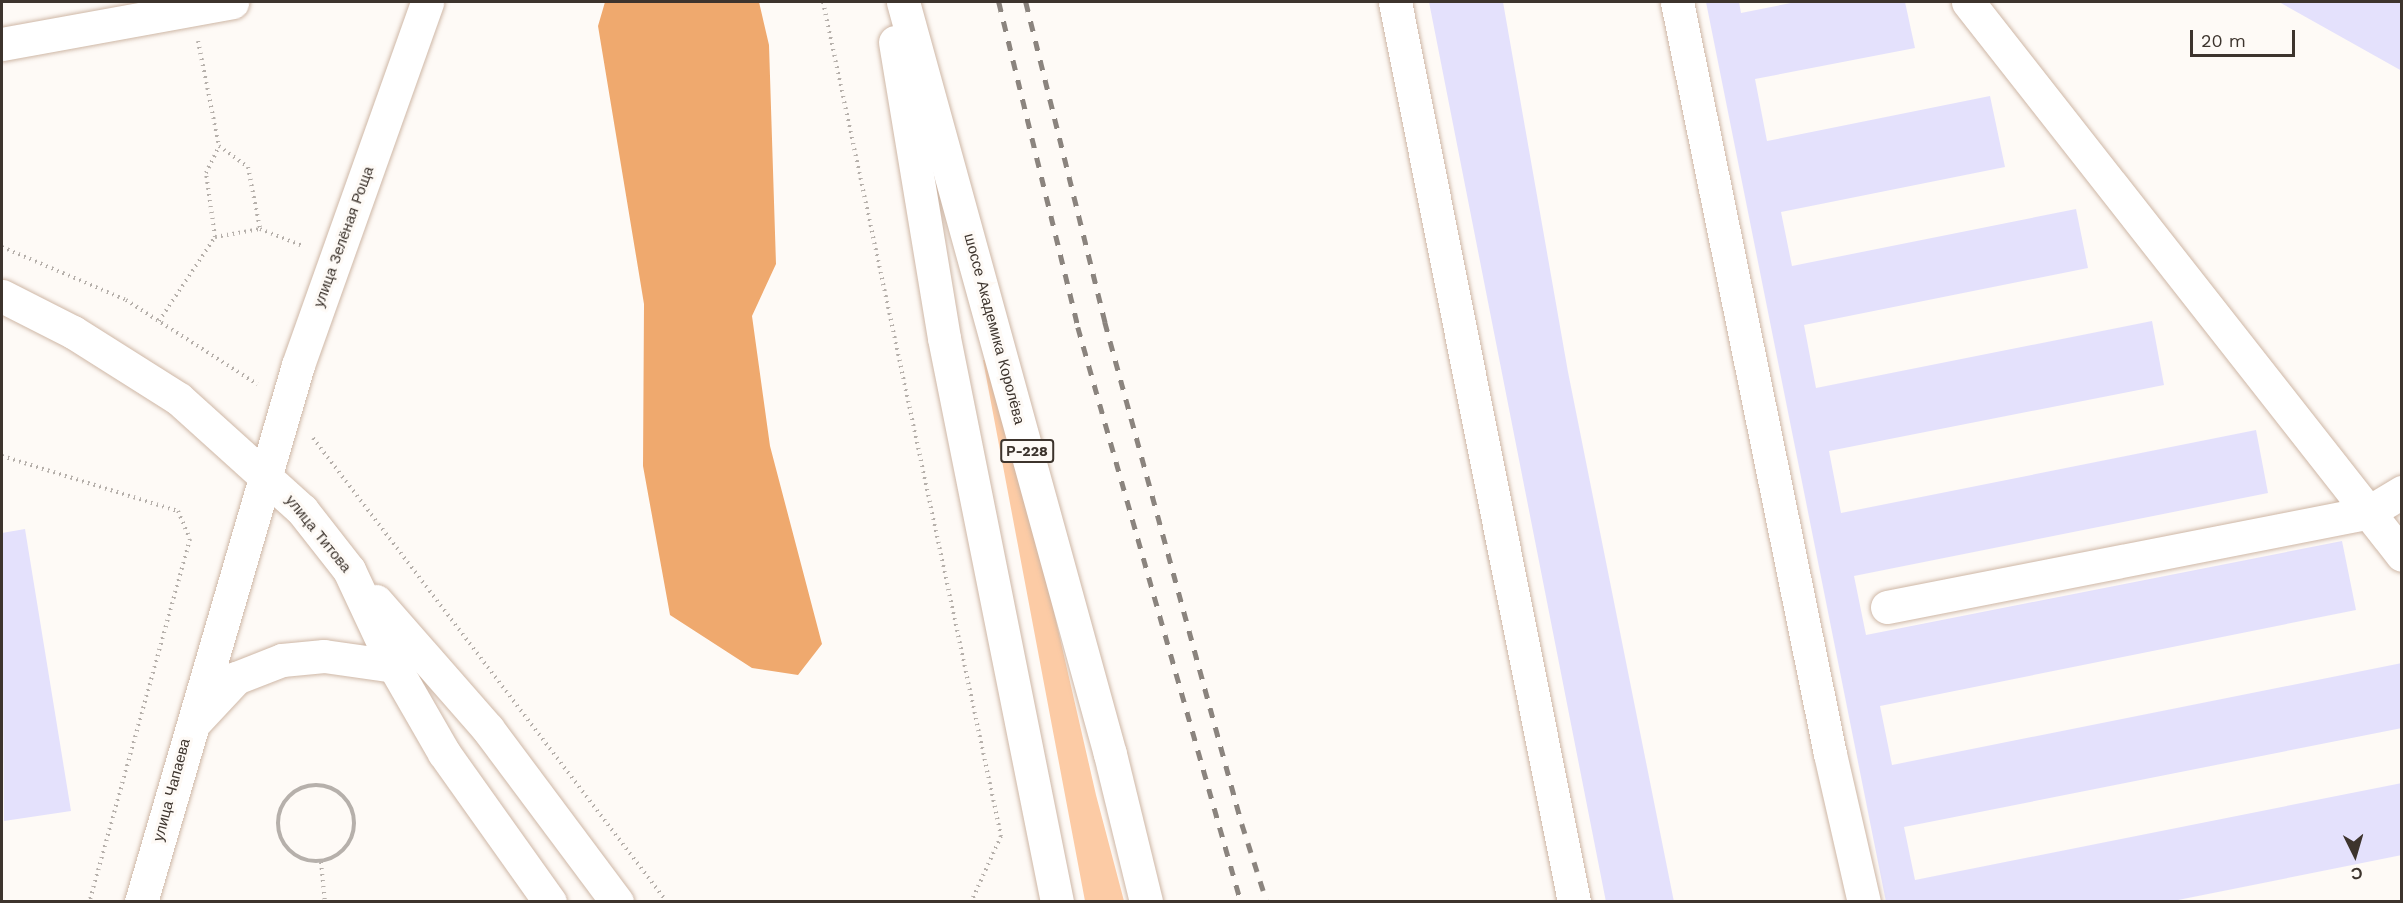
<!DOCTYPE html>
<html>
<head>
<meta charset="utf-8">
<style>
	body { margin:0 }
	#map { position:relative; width:2403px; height:903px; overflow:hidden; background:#fefaf6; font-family:"Work Sans",sans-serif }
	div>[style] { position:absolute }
	.green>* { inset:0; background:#fccba5 }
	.forest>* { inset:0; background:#efa96e }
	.building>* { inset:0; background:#e4e1fc }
	.path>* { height:4px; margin-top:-2px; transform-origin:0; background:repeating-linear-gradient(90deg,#b6b0ab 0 1.5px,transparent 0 6px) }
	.path>.ring { margin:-2px; padding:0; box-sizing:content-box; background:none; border:4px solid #b6b0ab; border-radius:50% }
	.roads { filter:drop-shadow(0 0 2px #ceb7a6) drop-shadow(0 0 2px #ceb7a6) }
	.minor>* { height:33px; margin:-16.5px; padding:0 16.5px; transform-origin:16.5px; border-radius:16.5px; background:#fff }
	.major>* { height:33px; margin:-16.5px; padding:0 16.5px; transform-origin:16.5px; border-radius:16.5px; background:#fff }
	.highway>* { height:33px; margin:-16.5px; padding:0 16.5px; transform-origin:16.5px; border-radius:16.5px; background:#fff }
	.rail>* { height:4.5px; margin-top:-2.25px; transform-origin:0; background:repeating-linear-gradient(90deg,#8b847e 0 10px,transparent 0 20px) }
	span { translate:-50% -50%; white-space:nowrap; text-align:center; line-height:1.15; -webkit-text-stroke:6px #fefaf6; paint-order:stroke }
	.shield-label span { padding:2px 4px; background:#fefaf6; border:2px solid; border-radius:4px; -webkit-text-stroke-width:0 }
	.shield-label { font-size:14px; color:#3d342d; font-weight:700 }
	.street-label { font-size:15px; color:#3d342d }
	.frame { position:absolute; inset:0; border:3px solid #3d342d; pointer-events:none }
	.north { position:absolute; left:2325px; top:825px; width:60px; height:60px; -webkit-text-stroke:4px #fefaf6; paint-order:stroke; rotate:175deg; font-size:16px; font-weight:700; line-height:24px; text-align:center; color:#3d342d }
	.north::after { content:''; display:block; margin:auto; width:21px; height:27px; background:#3d342d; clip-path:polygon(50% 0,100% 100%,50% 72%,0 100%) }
	.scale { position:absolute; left:2190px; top:30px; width:105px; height:27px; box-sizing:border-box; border:3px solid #3d342d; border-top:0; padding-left:8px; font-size:18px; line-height:21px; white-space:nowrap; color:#3d342d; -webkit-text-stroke:4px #fefaf6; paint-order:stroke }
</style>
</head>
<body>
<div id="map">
	<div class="green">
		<i style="clip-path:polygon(996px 359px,1096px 795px,1124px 901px,1085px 901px,983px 360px)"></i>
	</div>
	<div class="forest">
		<i style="clip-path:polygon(605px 2px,759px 2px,769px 45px,776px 264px,752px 316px,770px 446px,822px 644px,798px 675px,752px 668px,670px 615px,643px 466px,644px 304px,598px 26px)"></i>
	</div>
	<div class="building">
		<i style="clip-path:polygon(1429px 2px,1503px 2px,1568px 372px,1674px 902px,1606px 902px)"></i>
		<i style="clip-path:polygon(1706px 2px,1739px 2px,1741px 13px,1796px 2px,1905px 2px,1915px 48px,1755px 79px,1767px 141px,1990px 96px,2005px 167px,1781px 212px,1792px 266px,2076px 209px,2088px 268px,1804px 325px,1816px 388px,2152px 321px,2164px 385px,1829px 451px,1841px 513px,2256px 430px,2268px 493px,1854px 576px,1866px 635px,2342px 541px,2356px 610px,1880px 706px,1892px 765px,2402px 663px,2402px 728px,1904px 827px,1915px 880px,2402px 783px,2402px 855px,2168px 902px,1886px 902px)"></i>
		<i style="clip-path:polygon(2279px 2px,2402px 2px,2402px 71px,2295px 11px)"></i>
		<i style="clip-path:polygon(25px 529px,71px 811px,4px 821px,2px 533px)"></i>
	</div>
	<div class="path">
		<i style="left:823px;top:2px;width:853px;rotate:77.95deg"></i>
		<i style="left:1001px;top:836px;width:72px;rotate:114.4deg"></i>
		<i style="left:198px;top:41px;width:107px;rotate:78.7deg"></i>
		<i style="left:215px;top:237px;width:65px;rotate:-98deg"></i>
		<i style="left:206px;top:173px;width:30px;rotate:-64deg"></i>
		<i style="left:219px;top:146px;width:36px;rotate:36deg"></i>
		<i style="left:248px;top:167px;width:63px;rotate:79deg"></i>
		<i style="left:2px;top:247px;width:135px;rotate:23.1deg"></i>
		<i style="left:126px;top:300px;width:156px;rotate:32.7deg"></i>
		<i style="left:159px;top:321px;width:101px;rotate:-56.3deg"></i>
		<i style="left:215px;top:237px;width:46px;rotate:-10.1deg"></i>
		<i style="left:260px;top:229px;width:46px;rotate:21.6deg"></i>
		<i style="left:313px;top:438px;width:584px;rotate:52.66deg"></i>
		<i style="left:2px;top:456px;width:184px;rotate:17.4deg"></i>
		<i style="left:178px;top:511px;width:30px;rotate:67deg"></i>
		<i style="left:190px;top:539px;width:377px;rotate:105.5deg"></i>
		<i class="ring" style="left:278px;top:785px;width:72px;height:72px"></i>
		<i style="left:321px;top:862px;width:40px;rotate:84.3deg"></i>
	</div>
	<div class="roads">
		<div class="minor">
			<i style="left:1395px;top:2px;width:918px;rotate:78.75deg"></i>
			<i style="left:1677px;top:2px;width:767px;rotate:78.5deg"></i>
			<i style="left:1830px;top:754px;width:152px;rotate:77.1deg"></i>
			<i style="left:1968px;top:2px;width:703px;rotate:51.87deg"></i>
			<i style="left:2px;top:44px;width:234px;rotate:-10.3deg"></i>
			<i style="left:1887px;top:607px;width:489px;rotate:-11.1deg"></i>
			<i style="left:2367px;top:513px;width:41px;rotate:-31deg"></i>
			<i style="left:194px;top:723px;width:62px;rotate:-47deg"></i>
			<i style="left:236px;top:678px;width:49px;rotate:-21.4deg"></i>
			<i style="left:282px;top:660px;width:42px;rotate:-5.4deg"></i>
			<i style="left:324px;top:656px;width:71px;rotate:8.1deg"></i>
			<i style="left:141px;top:902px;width:559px;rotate:-73.7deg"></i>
			<i style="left:298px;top:365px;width:385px;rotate:-70.4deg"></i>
		</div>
		<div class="major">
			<i style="left:2px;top:296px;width:80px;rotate:26.9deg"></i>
			<i style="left:73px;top:332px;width:125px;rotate:32.3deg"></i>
			<i style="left:179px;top:399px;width:166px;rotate:42.1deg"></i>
			<i style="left:302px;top:510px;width:76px;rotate:51.9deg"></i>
			<i style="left:349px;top:570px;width:106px;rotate:64.9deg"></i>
			<i style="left:394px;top:666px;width:100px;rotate:60.1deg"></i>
			<i style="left:444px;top:753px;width:183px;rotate:54.6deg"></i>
			<i style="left:376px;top:601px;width:170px;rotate:48.8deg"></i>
			<i style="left:488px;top:729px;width:216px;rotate:53.3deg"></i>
		</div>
		<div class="highway">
			<i style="left:903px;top:2px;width:780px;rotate:74.61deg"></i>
			<i style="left:1110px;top:754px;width:152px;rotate:76.3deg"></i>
			<i style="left:895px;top:42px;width:300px;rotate:80.6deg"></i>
			<i style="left:944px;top:338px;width:575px;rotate:78.67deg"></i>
		</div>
	</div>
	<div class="rail">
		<i style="left:999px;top:2px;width:334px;rotate:76.3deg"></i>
		<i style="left:1078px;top:327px;width:598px;rotate:74.17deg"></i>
		<i style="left:1026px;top:2px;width:330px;rotate:76.1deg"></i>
		<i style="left:1105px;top:322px;width:520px;rotate:74.74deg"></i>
		<i style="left:1242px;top:824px;width:82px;rotate:72.2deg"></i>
	</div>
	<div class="shield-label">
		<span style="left:1027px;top:451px">Р-228</span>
	</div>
	<div class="street-label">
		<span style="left:344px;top:237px;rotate:-70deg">улица Зелёная Роща</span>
		<span style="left:994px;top:329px;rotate:75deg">шоссе Академика Королёва</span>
		<span style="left:318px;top:534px;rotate:51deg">улица Титова</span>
		<span style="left:172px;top:790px;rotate:-75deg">улица Чапаева</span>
	</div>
	<div class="frame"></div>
	<div class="north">С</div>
	<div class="scale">20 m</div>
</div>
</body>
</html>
